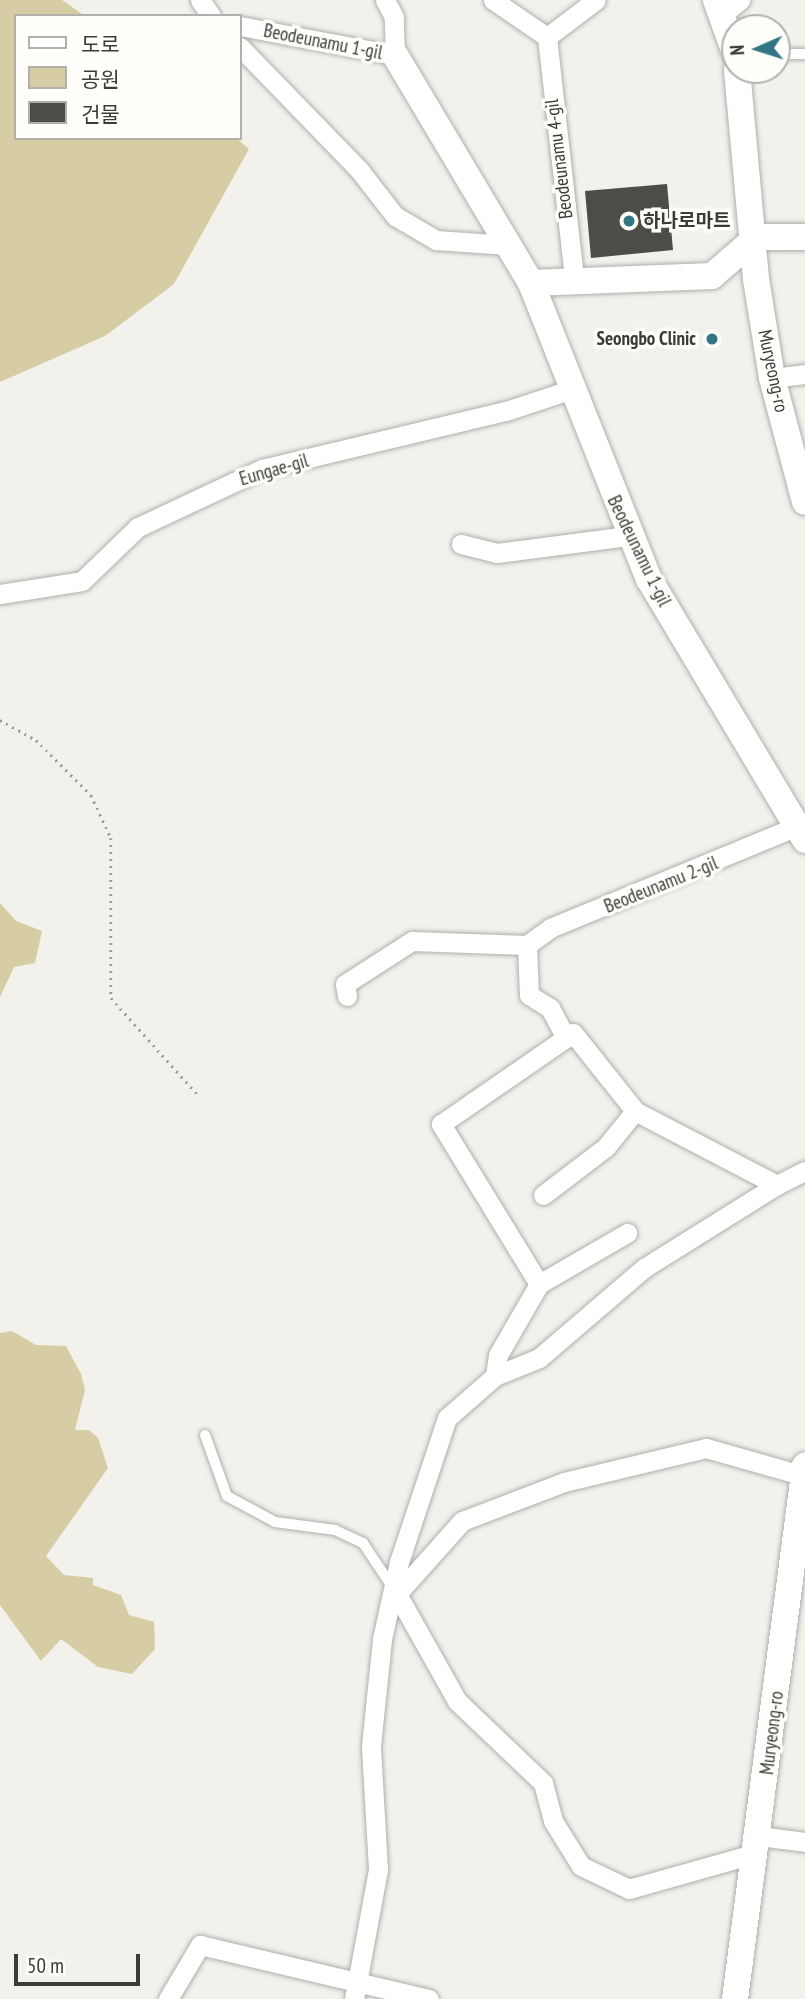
<!DOCTYPE html>
<html>
<head>
<meta charset="utf-8">
<style>
	body { margin:0 }
	#map { position:relative; width:805px; height:1999px; overflow:hidden; background:#f2f1ec; font-family:"PT Sans Narrow","Noto Sans KR",sans-serif }
	div>[style] { position:absolute }
	.green>* { inset:0; background:#d6cda5 }
	.building>* { inset:0; background:#4d4c48 }
	.path>* { height:2.5px; margin-top:-1.25px; transform-origin:0; background:repeating-linear-gradient(90deg,#9e9d9a 0 2px,transparent 0 7px) }
	.roads { filter:drop-shadow(0 0 2px #b0afaa) drop-shadow(0 0 2px #b0afaa) }
	.lane>* { height:10px; margin:-5px; padding:0 5px; transform-origin:5px; border-radius:5px; background:#fff }
	.street>* { height:19px; margin:-9.5px; padding:0 9.5px; transform-origin:9.5px; border-radius:9.5px; background:#fff }
	.secondary>* { height:26px; margin:-13px; padding:0 13px; transform-origin:13px; border-radius:13px; background:#fff }
	.dots>* { width:19px; height:19px; translate:-50% -50%; box-sizing:border-box; border:4px solid #fffefb; border-radius:50% }
	span { translate:-50% -50%; white-space:nowrap; text-align:center; line-height:1.15; -webkit-text-stroke:7px #fffefb; paint-order:stroke }
	.street-label { font-size:19px; color:#3c3b39 }
	.poi-label { font-size:19px; color:#3c3b39; font-weight:700 }
	.left { translate:0 -50%; text-align:left }
	.right { translate:-100% -50%; text-align:right }
	.legend { position:absolute; left:14px; top:14px; width:228px; height:126px; box-sizing:border-box; background:#fffefb; border:2px solid #b1b0ad; margin:0; padding:9px 12px; list-style:none; font-size:21px; color:#3c3b39 }
	.legend li { display:flex; align-items:center; gap:14px; height:35px }
	.legend b { width:35px; border:2px solid #b1b0ad }
	.north { position:absolute; left:721px; top:14px; width:70px; height:70px; box-sizing:border-box; background:#fffefb; border:2px solid #b1b0ad; border-radius:50%; rotate:267deg; font-size:19px; font-weight:700; line-height:28px; text-align:center; color:#3c3b39 }
	.north::after { content:''; display:block; margin:auto; width:24px; height:32px; background:#307683; clip-path:polygon(50% 0,100% 100%,50% 72%,0 100%) }
	.scale { position:absolute; left:14px; top:1954px; width:126px; height:32px; box-sizing:border-box; border:4px solid #3c3b39; border-top:0; padding-left:9px; font-size:21px; line-height:24px; white-space:nowrap; color:#3c3b39; -webkit-text-stroke:5px #fffefb; paint-order:stroke }
</style>
</head>
<body>
<div id="map">
	<div class="green">
		<i style="clip-path:polygon(0 0,62px 0,85px 16px,16px 16px,16px 138px,236px 138px,249px 149px,174px 284px,105px 336px,0 382px)"></i>
		<i style="clip-path:polygon(0 903px,16px 921px,42px 931px,35px 963px,14px 967px,0 997px)"></i>
		<i style="clip-path:polygon(12px 1331px,36px 1345px,66px 1346px,81px 1374px,85px 1390px,75px 1430px,89px 1430px,98px 1438px,108px 1468px,46px 1556px,64px 1575px,93px 1578px,93px 1585px,121px 1595px,129px 1615px,154px 1622px,155px 1649px,132px 1674px,98px 1667px,61px 1639px,41px 1661px,0 1605px,0 1333px)"></i>
	</div>
	<div class="building">
		<i style="clip-path:polygon(667px 184px,673px 250px,591px 258px,585px 191px)"></i>
	</div>
	<div class="path">
		<i style="left:0;top:720px;width:41px;rotate:29.1deg"></i>
		<i style="left:36px;top:740px;width:78px;rotate:45deg"></i>
		<i style="left:91px;top:795px;width:47px;rotate:65.1deg"></i>
		<i style="left:111px;top:838px;width:160px;rotate:90deg"></i>
		<i style="left:111px;top:998px;width:132px;rotate:48.1deg"></i>
	</div>
	<div class="roads">
		<div class="lane">
			<i style="left:777px;top:54px;width:28px"></i>
			<i style="left:205px;top:1435px;width:65px;rotate:70.2deg"></i>
			<i style="left:227px;top:1496px;width:55px;rotate:28.4deg"></i>
			<i style="left:275px;top:1522px;width:61px;rotate:7.6deg"></i>
			<i style="left:335px;top:1530px;width:31px;rotate:25deg"></i>
			<i style="left:363px;top:1543px;width:54px;rotate:56.3deg"></i>
		</div>
		<div class="street">
			<i style="left:200px;top:0;width:19px;rotate:55deg"></i>
			<i style="left:493px;top:0;width:65px;rotate:34.4deg"></i>
			<i style="left:724px;top:13px;width:21px;rotate:-39deg"></i>
			<i style="left:240px;top:26px;width:158px;rotate:10.6deg"></i>
			<i style="left:395px;top:55px;width:38px;rotate:-92deg"></i>
			<i style="left:394px;top:17px;width:19px;rotate:-118deg"></i>
			<i style="left:547px;top:37px;width:244px;rotate:83.6deg"></i>
			<i style="left:547px;top:37px;width:61px;rotate:-37.1deg"></i>
			<i style="left:240px;top:47px;width:173px;rotate:45.9deg"></i>
			<i style="left:360px;top:171px;width:57px;rotate:52.1deg"></i>
			<i style="left:395px;top:216px;width:48px;rotate:30.3deg"></i>
			<i style="left:436px;top:240px;width:72px;rotate:4deg"></i>
			<i style="left:772px;top:378px;width:33px;rotate:-7deg"></i>
			<i style="left:461px;top:544px;width:37px;rotate:14deg"></i>
			<i style="left:497px;top:553px;width:132px;rotate:-7.4deg"></i>
			<i style="left:0;top:594px;width:83px;rotate:-9deg"></i>
			<i style="left:82px;top:581px;width:78px;rotate:-44deg"></i>
			<i style="left:138px;top:527px;width:137px;rotate:-25.1deg"></i>
			<i style="left:262px;top:469px;width:251px;rotate:-13.4deg"></i>
			<i style="left:506px;top:411px;width:70px;rotate:-18.4deg"></i>
			<i style="left:527px;top:945px;width:29px;rotate:-36deg"></i>
			<i style="left:550px;top:928px;width:267px;rotate:-22.4deg"></i>
			<i style="left:347px;top:996px;width:12px;rotate:-99deg"></i>
			<i style="left:345px;top:984px;width:80px;rotate:-32.7deg"></i>
			<i style="left:412px;top:941px;width:115px;rotate:2deg"></i>
			<i style="left:527px;top:945px;width:50px;rotate:87.7deg"></i>
			<i style="left:529px;top:995px;width:25px;rotate:32deg"></i>
			<i style="left:550px;top:1008px;width:34px;rotate:62deg"></i>
			<i style="left:777px;top:1185px;width:31px;rotate:-27deg"></i>
			<i style="left:539px;top:1284px;width:188px;rotate:-121.5deg"></i>
			<i style="left:441px;top:1124px;width:160px;rotate:-34.6deg"></i>
			<i style="left:573px;top:1033px;width:100px;rotate:51.5deg"></i>
			<i style="left:635px;top:1111px;width:46px;rotate:128.9deg"></i>
			<i style="left:606px;top:1147px;width:79px;rotate:142.7deg"></i>
			<i style="left:495px;top:1376px;width:21px;rotate:-82deg"></i>
			<i style="left:498px;top:1355px;width:82px;rotate:-60deg"></i>
			<i style="left:539px;top:1284px;width:102px;rotate:-30.1deg"></i>
			<i style="left:397px;top:1594px;width:123px;rotate:60.7deg"></i>
			<i style="left:457px;top:1701px;width:119px;rotate:43.6deg"></i>
			<i style="left:543px;top:1783px;width:39px;rotate:75deg"></i>
			<i style="left:553px;top:1821px;width:53px;rotate:58.1deg"></i>
			<i style="left:581px;top:1866px;width:53px;rotate:25.6deg"></i>
			<i style="left:629px;top:1889px;width:132px;rotate:-15.8deg"></i>
			<i style="left:397px;top:1594px;width:98px;rotate:-48.3deg"></i>
			<i style="left:462px;top:1521px;width:109px;rotate:-20.9deg"></i>
			<i style="left:564px;top:1482px;width:146px;rotate:-13.5deg"></i>
			<i style="left:706px;top:1448px;width:102px;rotate:15.9deg"></i>
			<i style="left:759px;top:1836px;width:46px;rotate:7.4deg"></i>
			<i style="left:168px;top:1999px;width:63px;rotate:-59.3deg"></i>
			<i style="left:200px;top:1945px;width:235px;rotate:13.3deg"></i>
			<i style="left:354px;top:1999px;width:132px;rotate:-79.5deg"></i>
			<i style="left:378px;top:1869px;width:123px;rotate:-93.3deg"></i>
			<i style="left:371px;top:1746px;width:108px;rotate:-84.1deg"></i>
			<i style="left:382px;top:1639px;width:79px;rotate:-77.6deg"></i>
			<i style="left:399px;top:1562px;width:152px;rotate:-71.6deg"></i>
			<i style="left:447px;top:1418px;width:64px;rotate:-41.2deg"></i>
			<i style="left:495px;top:1376px;width:48px;rotate:-22.2deg"></i>
			<i style="left:539px;top:1358px;width:138px;rotate:-40.6deg"></i>
			<i style="left:644px;top:1268px;width:157px;rotate:-32deg"></i>
			<i style="left:777px;top:1185px;width:160px;rotate:-152.5deg"></i>
		</div>
		<div class="secondary">
			<i style="left:716px;top:0;width:56px;rotate:70.3deg"></i>
			<i style="left:395px;top:55px;width:265px;rotate:59.2deg"></i>
			<i style="left:531px;top:283px;width:319px;rotate:68.3deg"></i>
			<i style="left:649px;top:579px;width:304px;rotate:59.1deg"></i>
			<i style="left:737px;top:70px;width:210px;rotate:84.8deg"></i>
			<i style="left:756px;top:279px;width:100px;rotate:80.8deg"></i>
			<i style="left:772px;top:378px;width:128px;rotate:75.1deg"></i>
			<i style="left:757px;top:237px;width:48px"></i>
			<i style="left:531px;top:283px;width:181px;rotate:-2.2deg"></i>
			<i style="left:712px;top:276px;width:60px;rotate:-40.9deg"></i>
			<i style="left:735px;top:1999px;width:538px;rotate:-82.52deg"></i>
		</div>
	</div>
	<div class="dots">
		<i style="left:629px;top:221px;background:#307683"></i>
		<i style="left:712px;top:339px;background:#307683"></i>
	</div>
	<div class="street-label">
		<span style="left:323px;top:42px;rotate:11deg">Beodeunamu 1-gil</span>
		<span style="left:559px;top:159px;rotate:-97deg">Beodeunamu 4-gil</span>
		<span style="left:773px;top:371px;rotate:78deg">Muryeong-ro</span>
		<span style="left:274px;top:470px;rotate:-16deg">Eungae-gil</span>
		<span style="left:639px;top:551px;rotate:64deg">Beodeunamu 1-gil</span>
		<span style="left:661px;top:885px;rotate:-22deg">Beodeunamu 2-gil</span>
		<span style="left:772px;top:1733px;rotate:-83deg">Muryeong-ro</span>
	</div>
	<div class="poi-label">
		<span class="left" style="left:643px;top:221px">하나로마트</span>
		<span class="right" style="left:696px;top:339px">Seongbo Clinic</span>
	</div>
	<ul class="legend">
	<li><b style="height:9px;background:#fff"></b>도로</li>
	<li><b style="height:19px;background:#d6cda5"></b>공원</li>
	<li><b style="height:19px;background:#4d4c48"></b>건물</li>
	</ul>
	<div class="north">N</div>
	<div class="scale">50 m</div>
</div>
</body>
</html>
